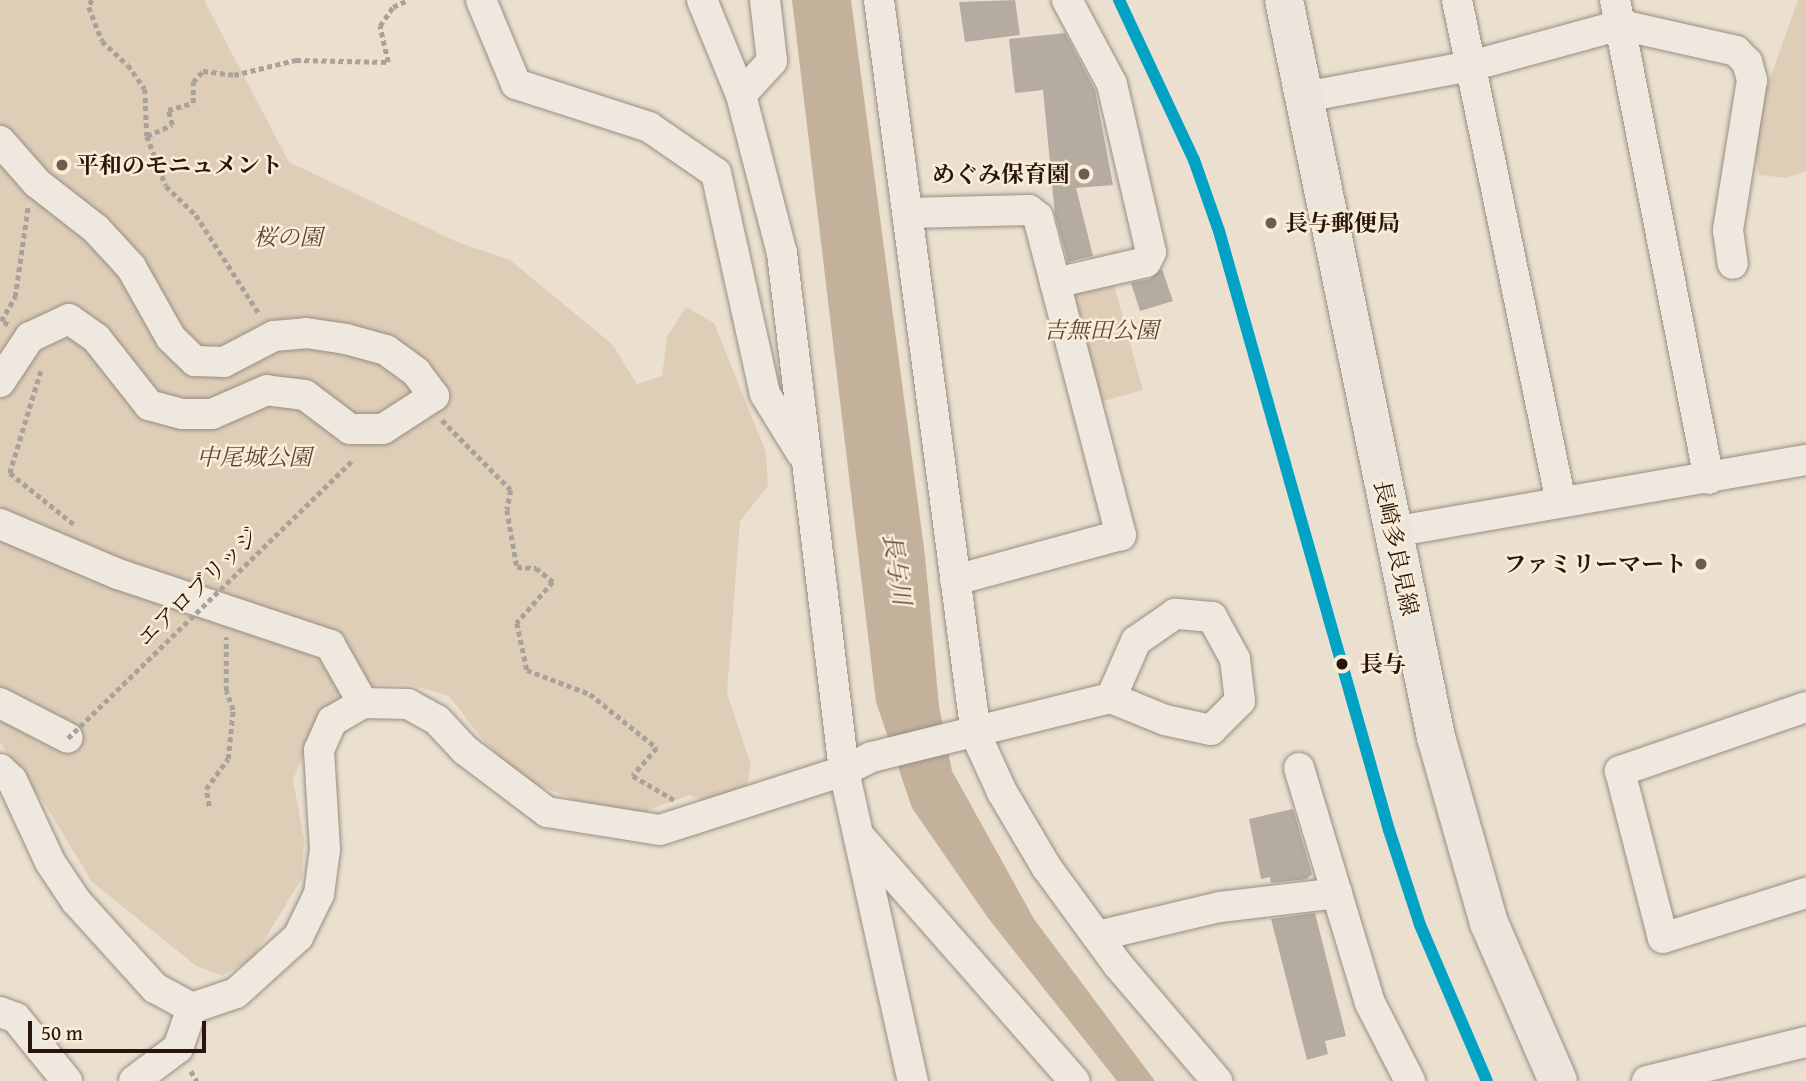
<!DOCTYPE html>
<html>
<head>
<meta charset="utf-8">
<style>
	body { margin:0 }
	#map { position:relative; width:1806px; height:1081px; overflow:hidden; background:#ebe0cf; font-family:"Gentium Book Plus","Noto Serif JP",serif }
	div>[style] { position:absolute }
	.green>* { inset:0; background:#dfceb7 }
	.water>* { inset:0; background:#c3b19b }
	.building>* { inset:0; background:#b5aba0 }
	.path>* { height:4.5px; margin-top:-2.25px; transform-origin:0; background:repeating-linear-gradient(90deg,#a8a29a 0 5px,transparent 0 8.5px) }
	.roads { filter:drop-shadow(0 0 2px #978e84) drop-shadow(0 0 2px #978e84) }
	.minor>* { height:30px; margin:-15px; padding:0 15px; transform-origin:15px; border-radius:15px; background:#eee8df }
	.major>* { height:38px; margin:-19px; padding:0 19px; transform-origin:19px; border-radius:19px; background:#ebe5db }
	.path-bridge>* { height:4.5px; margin-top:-2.25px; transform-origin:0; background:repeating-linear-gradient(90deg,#a8a29a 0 5px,transparent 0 8.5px) }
	.rail-1>* { height:12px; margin:-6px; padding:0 6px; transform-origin:6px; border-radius:6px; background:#02a2c4 }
	.dots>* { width:19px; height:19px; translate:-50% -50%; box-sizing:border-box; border:4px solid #faedd7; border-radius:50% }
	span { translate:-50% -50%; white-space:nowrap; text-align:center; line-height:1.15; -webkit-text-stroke:5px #faedd7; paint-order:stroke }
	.poi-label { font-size:23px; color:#29150e; font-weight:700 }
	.left { translate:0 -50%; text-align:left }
	.right { translate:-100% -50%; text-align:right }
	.park-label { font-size:23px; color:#5d483b; font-style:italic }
	.street-label { font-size:23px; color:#29150e }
	.stop-label { font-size:23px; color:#29150e; font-weight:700 }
	.water-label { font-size:24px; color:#604b3e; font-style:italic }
	.scale { position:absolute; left:28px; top:1021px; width:178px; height:32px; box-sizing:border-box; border:4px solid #29150e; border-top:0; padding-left:9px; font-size:21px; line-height:24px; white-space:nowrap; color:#29150e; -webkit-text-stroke:5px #faedd7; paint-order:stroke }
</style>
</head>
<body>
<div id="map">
	<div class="green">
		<i style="clip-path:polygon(0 0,204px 0,289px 162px,455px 241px,510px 260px,612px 344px,637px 384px,662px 376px,667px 337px,686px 307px,714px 323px,766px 452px,768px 486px,740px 521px,727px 693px,751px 765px,747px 785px,706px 802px,690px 795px,624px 819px,522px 779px,483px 740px,449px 696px,408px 684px,367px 685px,312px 733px,293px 780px,304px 839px,302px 878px,254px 957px,222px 976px,195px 965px,92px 882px,48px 809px,0 743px)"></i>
		<i style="clip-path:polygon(1798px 0,1806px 0,1806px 171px,1786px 178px,1759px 175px,1751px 132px)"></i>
		<i style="clip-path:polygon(1112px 278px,1143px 390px,1096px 403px,1064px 291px)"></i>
	</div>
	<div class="water">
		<i style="clip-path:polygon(792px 0,851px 0,925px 556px,939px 706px,952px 771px,1034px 919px,1155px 1081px,1117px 1081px,988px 918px,912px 808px,876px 702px)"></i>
	</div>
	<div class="building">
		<i style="clip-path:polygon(1015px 0,1020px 35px,965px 42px,959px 2px)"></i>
		<i style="clip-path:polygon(1065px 33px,1095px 90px,1113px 185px,1076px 188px,1093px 256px,1068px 262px,1055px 215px,1043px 90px,1015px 93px,1009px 39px)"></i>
		<i style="clip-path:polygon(1162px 269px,1173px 301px,1140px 311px,1131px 283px,1150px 279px)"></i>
		<i style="clip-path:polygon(1293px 809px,1312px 874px,1307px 879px,1271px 883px,1270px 877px,1261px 879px,1249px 819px)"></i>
		<i style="clip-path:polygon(1315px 913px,1346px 1036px,1325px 1041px,1328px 1054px,1307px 1060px,1271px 919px)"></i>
	</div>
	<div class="path">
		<i style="left:92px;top:0;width:8px;rotate:113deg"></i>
		<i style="left:89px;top:7px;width:36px;rotate:69deg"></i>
		<i style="left:102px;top:41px;width:35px;rotate:43deg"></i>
		<i style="left:128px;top:65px;width:29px;rotate:55deg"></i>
		<i style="left:145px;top:89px;width:47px;rotate:87.6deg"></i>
		<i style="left:147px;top:136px;width:53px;rotate:69.2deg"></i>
		<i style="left:166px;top:186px;width:42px;rotate:44deg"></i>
		<i style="left:196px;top:215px;width:119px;rotate:57.4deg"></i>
		<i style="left:147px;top:136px;width:27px;rotate:-24deg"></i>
		<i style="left:172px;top:125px;width:16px;rotate:-105deg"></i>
		<i style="left:168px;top:110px;width:26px;rotate:-16deg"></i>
		<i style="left:193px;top:103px;width:21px;rotate:-90deg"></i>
		<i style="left:193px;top:82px;width:15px;rotate:-48deg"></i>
		<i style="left:203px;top:71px;width:31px;rotate:7deg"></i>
		<i style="left:234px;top:75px;width:64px;rotate:-13.6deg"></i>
		<i style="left:296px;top:60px;width:92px;rotate:1.2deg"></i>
		<i style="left:388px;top:62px;width:37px;rotate:-103deg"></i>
		<i style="left:380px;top:26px;width:23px;rotate:-56deg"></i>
		<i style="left:393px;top:7px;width:17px;rotate:-25deg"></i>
		<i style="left:8px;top:325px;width:8px;rotate:-150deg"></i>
		<i style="left:1px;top:321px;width:28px;rotate:-60deg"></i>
		<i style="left:15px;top:297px;width:91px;rotate:-81.8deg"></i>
		<i style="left:41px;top:371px;width:107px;rotate:106.9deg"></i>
		<i style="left:10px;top:473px;width:83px;rotate:38.7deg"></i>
		<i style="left:442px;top:420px;width:98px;rotate:45.4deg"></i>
		<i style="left:511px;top:490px;width:20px;rotate:101deg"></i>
		<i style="left:507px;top:510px;width:58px;rotate:80deg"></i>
		<i style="left:517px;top:567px;width:19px;rotate:3deg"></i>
		<i style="left:536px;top:568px;width:22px;rotate:39deg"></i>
		<i style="left:553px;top:582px;width:55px;rotate:131.3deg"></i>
		<i style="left:517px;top:623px;width:48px;rotate:78deg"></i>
		<i style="left:527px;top:670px;width:67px;rotate:20.9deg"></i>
		<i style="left:590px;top:694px;width:86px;rotate:38.9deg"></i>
		<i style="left:657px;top:748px;width:37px;rotate:131deg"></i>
		<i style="left:633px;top:776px;width:48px;rotate:30.3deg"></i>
		<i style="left:209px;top:806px;width:17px;rotate:-100deg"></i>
		<i style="left:206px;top:789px;width:37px;rotate:-54deg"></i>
		<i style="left:228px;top:759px;width:49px;rotate:-84.2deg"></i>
		<i style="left:233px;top:710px;width:20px;rotate:-110deg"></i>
		<i style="left:226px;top:691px;width:54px;rotate:-90deg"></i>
		<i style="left:191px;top:1071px;width:12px;rotate:59deg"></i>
	</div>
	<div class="roads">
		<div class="minor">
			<i style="left:481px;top:0;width:91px;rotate:67.4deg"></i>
			<i style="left:516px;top:84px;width:140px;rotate:17.9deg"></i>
			<i style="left:649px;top:127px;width:81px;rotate:34.5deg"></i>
			<i style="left:716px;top:173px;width:226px;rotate:77.5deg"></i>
			<i style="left:765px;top:394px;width:70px;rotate:58.3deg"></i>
			<i style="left:702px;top:0;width:103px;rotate:67.7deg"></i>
			<i style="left:741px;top:95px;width:163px;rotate:75.5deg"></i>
			<i style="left:782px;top:253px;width:522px;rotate:83.17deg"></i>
			<i style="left:844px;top:771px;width:318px;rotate:77.5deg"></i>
			<i style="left:879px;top:0;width:741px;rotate:82.48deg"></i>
			<i style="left:976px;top:735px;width:63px;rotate:65.5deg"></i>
			<i style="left:1002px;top:792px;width:88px;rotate:59.4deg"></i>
			<i style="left:1047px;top:868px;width:120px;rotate:53.8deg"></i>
			<i style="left:1118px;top:965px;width:153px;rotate:49.5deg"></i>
			<i style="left:1457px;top:0;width:513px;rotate:78.3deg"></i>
			<i style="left:1615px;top:0;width:488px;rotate:78.9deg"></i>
			<i style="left:741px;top:95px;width:46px;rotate:-47.6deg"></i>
			<i style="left:772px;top:61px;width:61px;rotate:-96.5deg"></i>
			<i style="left:1304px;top:97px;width:170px;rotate:-10.5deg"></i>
			<i style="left:1471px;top:66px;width:156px;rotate:-15.3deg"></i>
			<i style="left:1621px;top:25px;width:118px;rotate:12.7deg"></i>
			<i style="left:1736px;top:51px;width:16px;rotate:45deg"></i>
			<i style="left:1747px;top:62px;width:19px;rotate:74deg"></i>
			<i style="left:1752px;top:80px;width:152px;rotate:99.1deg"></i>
			<i style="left:1728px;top:230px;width:34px;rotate:82deg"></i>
			<i style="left:0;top:141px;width:56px;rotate:48.6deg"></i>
			<i style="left:37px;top:183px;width:75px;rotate:37.9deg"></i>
			<i style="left:96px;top:229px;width:52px;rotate:47.4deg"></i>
			<i style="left:131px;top:267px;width:81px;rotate:60.6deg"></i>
			<i style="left:171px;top:338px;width:33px;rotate:44deg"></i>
			<i style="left:195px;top:361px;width:29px;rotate:2deg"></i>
			<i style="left:224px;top:362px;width:56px;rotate:-27.5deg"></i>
			<i style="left:274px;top:336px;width:32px;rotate:-5deg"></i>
			<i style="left:306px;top:333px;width:40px;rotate:8.5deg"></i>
			<i style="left:346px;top:339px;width:41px;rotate:15.4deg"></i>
			<i style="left:386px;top:350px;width:37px;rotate:36deg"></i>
			<i style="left:416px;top:372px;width:30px;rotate:53deg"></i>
			<i style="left:434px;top:396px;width:61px;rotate:147.1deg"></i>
			<i style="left:383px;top:429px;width:33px;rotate:180deg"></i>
			<i style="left:350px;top:429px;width:56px;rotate:-142.9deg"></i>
			<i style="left:305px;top:395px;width:38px;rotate:-173deg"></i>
			<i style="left:267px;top:390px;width:60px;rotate:156.4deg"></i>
			<i style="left:212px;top:414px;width:30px;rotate:180deg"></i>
			<i style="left:182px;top:414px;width:34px;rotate:-165deg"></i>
			<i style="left:149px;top:405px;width:85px;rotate:-128.3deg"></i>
			<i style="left:96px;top:338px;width:33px;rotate:-145deg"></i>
			<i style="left:69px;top:319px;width:43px;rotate:155.2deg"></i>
			<i style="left:30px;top:337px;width:54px;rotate:123.7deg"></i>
			<i style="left:907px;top:213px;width:122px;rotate:-1.4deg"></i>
			<i style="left:1029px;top:210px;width:11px;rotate:38deg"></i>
			<i style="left:1038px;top:217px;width:329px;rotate:75.4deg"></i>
			<i style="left:1121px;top:535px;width:172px;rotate:164.8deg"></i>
			<i style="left:1055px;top:283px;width:93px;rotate:-13deg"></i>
			<i style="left:1146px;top:262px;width:11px;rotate:-63deg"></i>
			<i style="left:1151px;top:252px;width:172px;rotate:-103.1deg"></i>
			<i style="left:1112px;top:84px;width:95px;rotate:-118.2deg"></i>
			<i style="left:0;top:524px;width:128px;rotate:23deg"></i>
			<i style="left:118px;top:574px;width:224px;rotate:18.5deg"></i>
			<i style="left:330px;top:645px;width:67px;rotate:60.4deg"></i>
			<i style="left:1393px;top:532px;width:419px;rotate:-9.9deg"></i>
			<i style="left:0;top:703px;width:76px;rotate:27.2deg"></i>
			<i style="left:1806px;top:707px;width:197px;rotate:161deg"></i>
			<i style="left:1620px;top:771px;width:172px;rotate:75.6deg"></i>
			<i style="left:1663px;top:938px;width:150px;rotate:-17.5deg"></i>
			<i style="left:1299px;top:768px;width:245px;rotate:73.2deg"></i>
			<i style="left:1370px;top:1003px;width:88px;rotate:62.9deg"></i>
			<i style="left:0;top:769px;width:16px;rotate:43deg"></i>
			<i style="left:12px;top:780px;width:90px;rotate:65.1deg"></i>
			<i style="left:50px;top:862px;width:47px;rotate:56.3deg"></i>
			<i style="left:76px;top:901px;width:118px;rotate:47.8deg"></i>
			<i style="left:155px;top:988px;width:42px;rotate:28.4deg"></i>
			<i style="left:192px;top:1008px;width:46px;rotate:-18.8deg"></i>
			<i style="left:236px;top:993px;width:84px;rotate:-42.1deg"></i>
			<i style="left:298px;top:937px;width:48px;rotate:-64deg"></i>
			<i style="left:319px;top:894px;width:45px;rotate:-82.4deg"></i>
			<i style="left:325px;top:849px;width:99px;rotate:-93.5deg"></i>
			<i style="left:319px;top:750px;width:32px;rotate:-66deg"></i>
			<i style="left:332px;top:721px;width:36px;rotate:-30deg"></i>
			<i style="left:363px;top:703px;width:45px;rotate:1.3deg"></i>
			<i style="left:408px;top:704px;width:33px;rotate:29deg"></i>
			<i style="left:437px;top:720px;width:41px;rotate:47deg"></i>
			<i style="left:465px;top:750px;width:103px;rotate:37.1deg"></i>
			<i style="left:547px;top:812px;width:114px;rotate:9.1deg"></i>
			<i style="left:660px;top:830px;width:193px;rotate:-17.8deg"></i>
			<i style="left:844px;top:771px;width:31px;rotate:-27deg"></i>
			<i style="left:872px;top:757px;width:246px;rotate:-13.9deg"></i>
			<i style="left:1111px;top:698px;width:58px;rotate:22.2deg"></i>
			<i style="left:1165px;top:720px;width:47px;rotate:12.3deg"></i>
			<i style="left:1211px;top:730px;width:41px;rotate:-45deg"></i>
			<i style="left:1240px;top:701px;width:42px;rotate:-96.8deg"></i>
			<i style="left:1235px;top:659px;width:48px;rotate:-118.7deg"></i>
			<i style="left:1212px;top:617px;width:37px;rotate:-175deg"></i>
			<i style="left:1175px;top:614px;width:47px;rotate:145.3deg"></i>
			<i style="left:1136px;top:641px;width:62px;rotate:113.7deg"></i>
			<i style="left:860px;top:837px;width:325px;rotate:48.7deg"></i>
			<i style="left:1097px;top:936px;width:126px;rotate:-13.3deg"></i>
			<i style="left:1220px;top:907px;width:118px;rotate:-6.8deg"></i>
			<i style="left:0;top:1012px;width:17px;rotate:21deg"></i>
			<i style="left:16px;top:1018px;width:81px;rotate:51deg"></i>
			<i style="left:134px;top:1081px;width:55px;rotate:-36.9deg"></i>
			<i style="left:178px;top:1048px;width:42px;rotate:-70.7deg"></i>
			<i style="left:1647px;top:1081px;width:164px;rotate:-13.8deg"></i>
		</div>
		<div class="major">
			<i style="left:1284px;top:0;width:753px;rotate:78.35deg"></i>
			<i style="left:1436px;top:737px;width:193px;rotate:74.1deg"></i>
			<i style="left:1489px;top:923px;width:172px;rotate:66.4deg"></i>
		</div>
	</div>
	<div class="path-bridge">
		<i style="left:68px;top:738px;width:398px;rotate:-44.3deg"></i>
	</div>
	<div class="rail-1">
		<i style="left:1119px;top:0;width:177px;rotate:64.9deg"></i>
		<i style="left:1194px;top:160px;width:75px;rotate:70.6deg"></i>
		<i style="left:1219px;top:231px;width:623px;rotate:74.16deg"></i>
		<i style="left:1389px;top:830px;width:100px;rotate:71.9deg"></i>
		<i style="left:1420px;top:925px;width:170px;rotate:66.8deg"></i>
	</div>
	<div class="dots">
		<i style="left:62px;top:165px;background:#6d5c52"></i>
		<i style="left:1084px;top:174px;background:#6d5c52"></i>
		<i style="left:1271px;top:223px;background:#6d5c52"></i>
		<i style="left:1701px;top:564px;background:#6d5c52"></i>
		<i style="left:1342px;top:664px;background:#29150e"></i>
	</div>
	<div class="poi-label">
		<span class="left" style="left:76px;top:165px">平和のモニュメント</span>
		<span class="right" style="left:1070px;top:174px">めぐみ保育園</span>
		<span class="left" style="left:1285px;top:223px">長与郵便局</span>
		<span class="right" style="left:1687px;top:564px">ファミリーマート</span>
	</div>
	<div class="park-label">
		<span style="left:288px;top:237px">桜の園</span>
		<span style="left:1101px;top:330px">吉無田公園</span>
		<span style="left:254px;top:457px">中尾城公園</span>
	</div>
	<div class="street-label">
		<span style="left:1396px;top:548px;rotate:78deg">長崎多良見線</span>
		<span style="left:198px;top:587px;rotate:-44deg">エアロブリッジ</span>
	</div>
	<div class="stop-label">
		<span class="left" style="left:1360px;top:664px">長与</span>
	</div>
	<div class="water-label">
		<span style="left:897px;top:569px;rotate:81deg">長与川</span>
	</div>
	<div class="scale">50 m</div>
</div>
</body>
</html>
